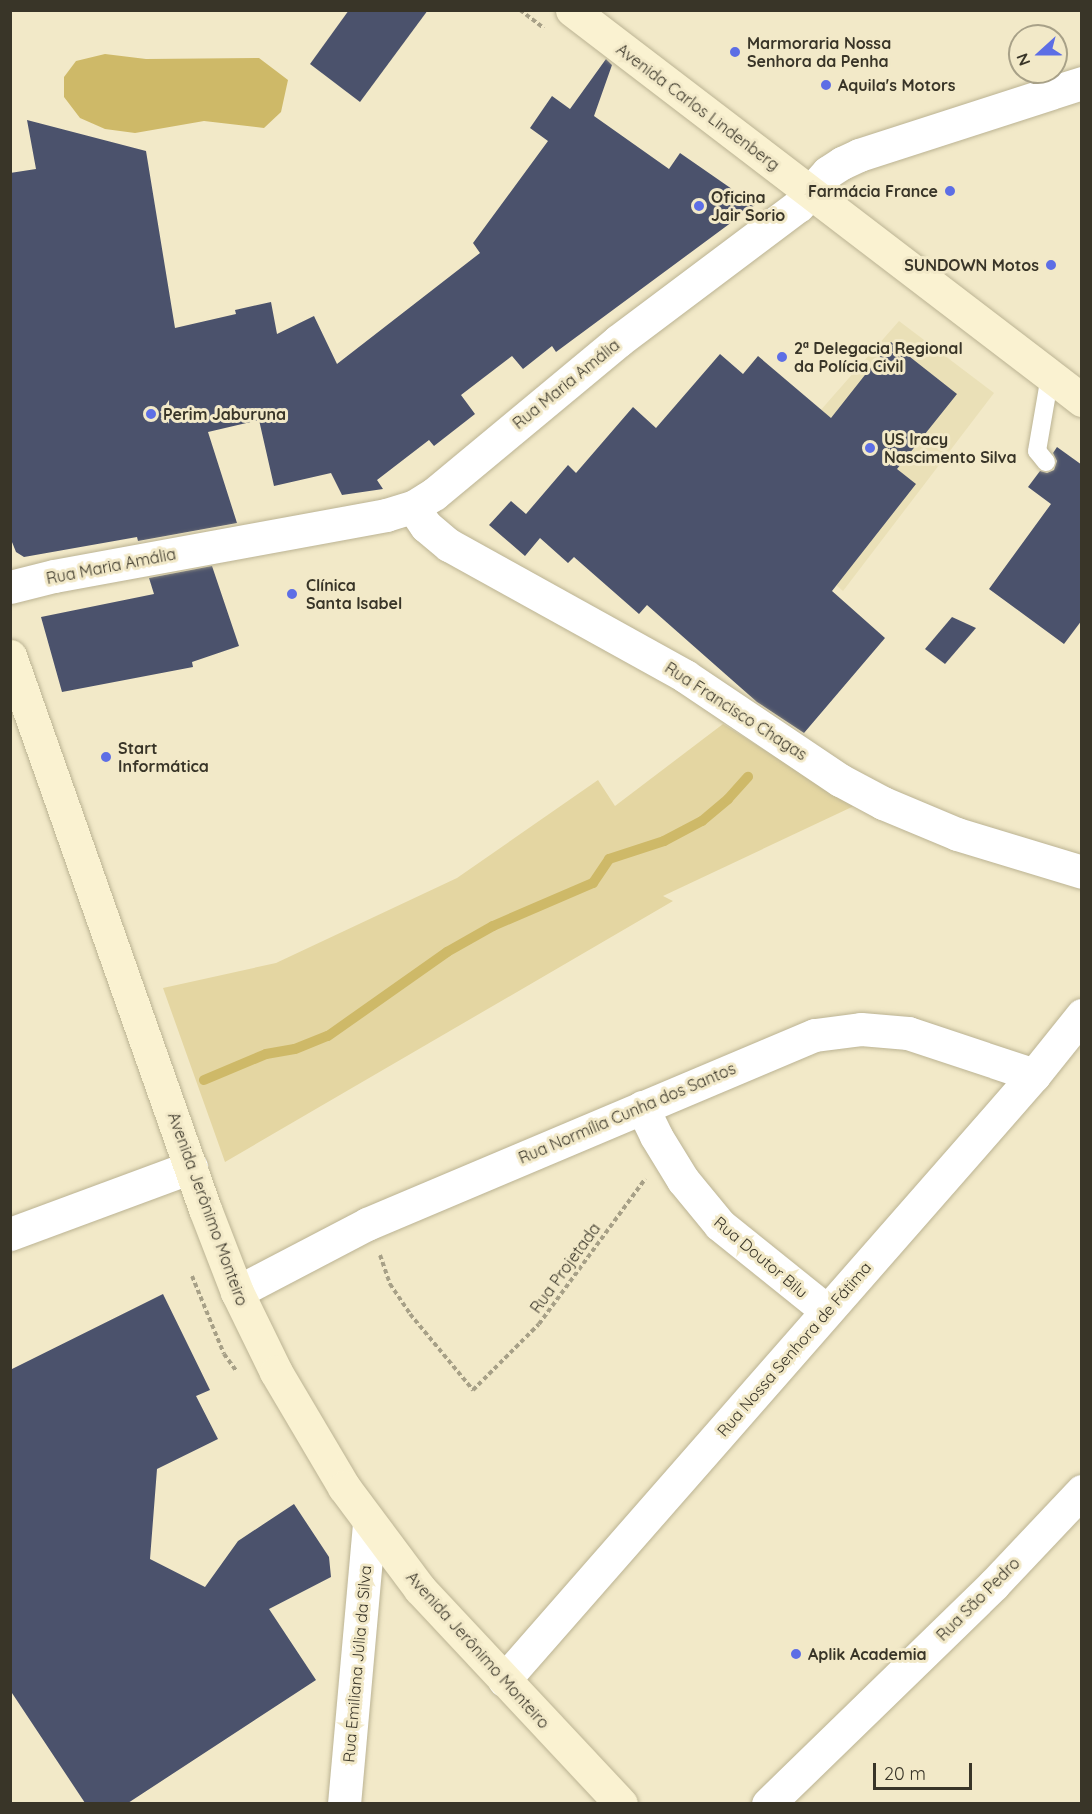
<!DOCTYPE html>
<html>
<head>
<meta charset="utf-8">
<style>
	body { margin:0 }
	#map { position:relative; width:1092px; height:1814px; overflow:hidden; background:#f2e9c8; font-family:Quicksand,sans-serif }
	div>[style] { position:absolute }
	.built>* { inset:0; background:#eae0b7 }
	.green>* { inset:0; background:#e4d6a2 }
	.water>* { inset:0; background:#ceb968 }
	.stream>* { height:10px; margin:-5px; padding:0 5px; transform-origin:5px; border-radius:5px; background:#ceb968 }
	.building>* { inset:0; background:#4b526c }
	.path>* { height:4px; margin-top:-2px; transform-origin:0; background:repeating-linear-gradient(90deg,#a7a087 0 4.5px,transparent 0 7.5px) }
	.roads { filter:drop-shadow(0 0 2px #bbb393) drop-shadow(0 0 2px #bbb393) }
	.service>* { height:18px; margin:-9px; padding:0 9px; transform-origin:9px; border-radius:9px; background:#fff }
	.minor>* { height:33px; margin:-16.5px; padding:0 16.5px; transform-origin:16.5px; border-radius:16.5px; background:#fff }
	.secondary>* { height:33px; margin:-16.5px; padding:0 16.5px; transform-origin:16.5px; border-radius:16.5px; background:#faf2d1 }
	.dots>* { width:16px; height:16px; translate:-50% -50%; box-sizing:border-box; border:3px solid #f2e9c8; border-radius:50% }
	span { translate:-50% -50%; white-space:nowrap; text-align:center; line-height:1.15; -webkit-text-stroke:6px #f2e9c8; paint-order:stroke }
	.poi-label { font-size:16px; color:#393528; font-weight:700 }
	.left { translate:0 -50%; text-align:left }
	.right { translate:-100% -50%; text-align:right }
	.street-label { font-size:16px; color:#393528 }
	.frame { position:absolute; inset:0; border:12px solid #393528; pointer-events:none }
	.north { position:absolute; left:1008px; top:24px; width:60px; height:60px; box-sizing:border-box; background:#f2e9c8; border:2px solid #a8a188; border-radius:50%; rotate:249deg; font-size:16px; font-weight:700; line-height:24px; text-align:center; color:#393528 }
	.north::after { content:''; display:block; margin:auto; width:21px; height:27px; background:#5d6ee5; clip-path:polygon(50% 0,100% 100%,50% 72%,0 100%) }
	.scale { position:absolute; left:873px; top:1763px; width:99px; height:27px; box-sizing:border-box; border:3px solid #393528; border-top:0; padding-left:8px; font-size:18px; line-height:21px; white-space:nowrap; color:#393528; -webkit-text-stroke:4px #f2e9c8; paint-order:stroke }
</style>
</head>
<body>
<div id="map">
	<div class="built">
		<i style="clip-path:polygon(899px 321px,994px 393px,843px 591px,740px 502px)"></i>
	</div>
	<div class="green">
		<i style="clip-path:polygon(723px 724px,854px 806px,663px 896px,673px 901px,225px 1162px,163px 988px,276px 963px,457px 878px,598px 780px,615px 806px)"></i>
	</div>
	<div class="water">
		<i style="clip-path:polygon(105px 54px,146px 59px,259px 58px,288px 80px,281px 112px,264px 128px,204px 121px,135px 133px,105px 129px,80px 118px,64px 97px,64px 77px,76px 61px)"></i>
	</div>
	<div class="stream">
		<i style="left:204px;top:1080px;width:67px;rotate:-22.8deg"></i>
		<i style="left:266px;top:1054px;width:29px;rotate:-10deg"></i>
		<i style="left:295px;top:1049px;width:35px;rotate:-22deg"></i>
		<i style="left:328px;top:1036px;width:146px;rotate:-35.2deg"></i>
		<i style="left:447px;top:952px;width:53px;rotate:-29.5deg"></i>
		<i style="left:493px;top:926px;width:109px;rotate:-23.3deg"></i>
		<i style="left:593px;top:883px;width:29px;rotate:-56deg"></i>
		<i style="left:609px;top:859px;width:58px;rotate:-18.1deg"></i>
		<i style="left:664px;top:841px;width:43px;rotate:-27.8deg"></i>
		<i style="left:702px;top:821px;width:34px;rotate:-40deg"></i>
		<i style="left:728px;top:799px;width:30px;rotate:-48deg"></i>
	</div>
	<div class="building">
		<i style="clip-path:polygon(349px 10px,428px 10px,360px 102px,310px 64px)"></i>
		<i style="clip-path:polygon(606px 59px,612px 65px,594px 116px,669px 169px,680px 153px,755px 205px,556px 352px,552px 346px,523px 369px,512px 356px,461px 395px,475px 414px,434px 446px,429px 440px,377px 480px,383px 489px,342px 495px,331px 473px,274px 486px,259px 420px,208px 432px,237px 523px,138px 541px,137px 537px,24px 557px,16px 552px,10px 537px,10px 173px,36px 169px,27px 120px,146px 151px,175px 328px,236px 314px,235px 310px,271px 302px,277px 334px,314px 316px,337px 364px,480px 253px,473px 243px,548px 141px,530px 128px,552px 96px,570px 109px)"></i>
		<i style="clip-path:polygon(891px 342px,957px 394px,897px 469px,916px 484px,832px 591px,885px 638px,804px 733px,757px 702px,647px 605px,639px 614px,574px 557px,568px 563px,540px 538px,525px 556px,489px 525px,511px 501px,526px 514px,568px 465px,576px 473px,633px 407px,656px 428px,720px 354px,743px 374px,758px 356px,831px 418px)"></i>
		<i style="clip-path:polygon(1057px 447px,1082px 465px,1082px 620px,1064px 644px,989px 589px,1051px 504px,1028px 487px,1040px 471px,1047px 473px,1054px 470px,1057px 461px,1053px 453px)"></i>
		<i style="clip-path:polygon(212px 566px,239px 646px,192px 662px,193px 667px,62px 692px,41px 617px,154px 594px,149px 578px)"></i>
		<i style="clip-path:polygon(952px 617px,976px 628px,945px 664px,925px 649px)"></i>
		<i style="clip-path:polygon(163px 1294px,210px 1390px,196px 1396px,218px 1439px,157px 1469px,150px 1559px,205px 1587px,238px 1541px,294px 1504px,329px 1557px,331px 1577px,269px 1609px,316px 1680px,128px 1803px,85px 1803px,10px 1690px,10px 1370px)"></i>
	</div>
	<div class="path">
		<i style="left:520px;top:10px;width:30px;rotate:37deg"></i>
		<i style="left:380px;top:1255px;width:31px;rotate:71deg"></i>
		<i style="left:390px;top:1284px;width:36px;rotate:56deg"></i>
		<i style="left:410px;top:1314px;width:99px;rotate:50.3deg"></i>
		<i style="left:473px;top:1390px;width:93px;rotate:-45deg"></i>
		<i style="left:539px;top:1324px;width:180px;rotate:-53.8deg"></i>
		<i style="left:192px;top:1276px;width:84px;rotate:67.7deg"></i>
		<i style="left:224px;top:1354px;width:22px;rotate:54deg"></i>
	</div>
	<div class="roads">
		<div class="service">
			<i style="left:1046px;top:462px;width:14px;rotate:-129deg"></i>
			<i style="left:1037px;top:451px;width:76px;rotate:-80.2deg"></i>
		</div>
		<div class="minor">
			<i style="left:413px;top:507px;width:23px;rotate:56deg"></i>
			<i style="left:426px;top:526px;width:30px;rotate:40deg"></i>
			<i style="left:449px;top:545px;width:270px;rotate:29deg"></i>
			<i style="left:685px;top:676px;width:187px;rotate:33.9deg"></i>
			<i style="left:840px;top:780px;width:49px;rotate:28.1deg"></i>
			<i style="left:883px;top:803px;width:80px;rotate:22.7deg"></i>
			<i style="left:957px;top:834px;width:131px;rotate:16.9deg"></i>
			<i style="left:10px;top:587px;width:45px;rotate:-14deg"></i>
			<i style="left:54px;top:576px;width:338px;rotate:-10.4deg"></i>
			<i style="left:386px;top:515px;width:28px;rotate:-17deg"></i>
			<i style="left:413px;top:507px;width:25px;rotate:-32deg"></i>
			<i style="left:434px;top:494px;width:239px;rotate:-39.7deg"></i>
			<i style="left:618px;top:341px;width:225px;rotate:-36.9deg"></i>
			<i style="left:798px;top:206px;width:45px;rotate:-48.6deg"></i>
			<i style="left:828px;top:172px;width:17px;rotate:-33deg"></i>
			<i style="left:842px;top:163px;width:19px;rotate:-25deg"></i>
			<i style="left:859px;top:155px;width:234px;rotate:-17.9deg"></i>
			<i style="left:642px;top:1107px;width:32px;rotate:64deg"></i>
			<i style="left:656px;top:1136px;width:52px;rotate:58.5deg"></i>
			<i style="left:683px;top:1180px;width:58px;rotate:50.6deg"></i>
			<i style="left:720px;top:1225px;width:137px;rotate:38.8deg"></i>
			<i style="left:10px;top:1234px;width:193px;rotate:-20.3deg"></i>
			<i style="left:237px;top:1292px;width:147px;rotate:-27.6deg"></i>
			<i style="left:367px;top:1224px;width:486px;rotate:-22.9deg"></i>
			<i style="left:815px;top:1035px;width:46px;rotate:-7.4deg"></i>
			<i style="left:861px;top:1029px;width:47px;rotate:4.9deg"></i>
			<i style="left:908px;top:1033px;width:133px;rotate:18.4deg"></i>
			<i style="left:504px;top:1680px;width:804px;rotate:-48.78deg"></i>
			<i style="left:1034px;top:1075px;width:77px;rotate:-51.3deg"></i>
			<i style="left:344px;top:1804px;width:281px;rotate:-84.9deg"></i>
			<i style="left:768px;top:1804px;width:315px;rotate:-44.2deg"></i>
			<i style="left:994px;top:1584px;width:128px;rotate:-46.6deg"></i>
		</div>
		<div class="secondary">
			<i style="left:572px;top:10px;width:642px;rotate:37.41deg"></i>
			<i style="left:10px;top:656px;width:586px;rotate:70.58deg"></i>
			<i style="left:205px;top:1209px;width:89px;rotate:68.9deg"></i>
			<i style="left:237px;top:1292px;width:89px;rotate:64deg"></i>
			<i style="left:276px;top:1372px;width:134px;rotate:59.4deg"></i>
			<i style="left:344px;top:1487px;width:127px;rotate:53.3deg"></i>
			<i style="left:420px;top:1589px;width:294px;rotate:46.9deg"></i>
		</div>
	</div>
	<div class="dots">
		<i style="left:735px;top:52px;background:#5d6ee5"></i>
		<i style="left:826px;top:85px;background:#5d6ee5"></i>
		<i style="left:950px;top:191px;background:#5d6ee5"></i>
		<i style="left:699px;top:206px;background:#5d6ee5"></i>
		<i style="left:1051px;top:265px;background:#5d6ee5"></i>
		<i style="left:782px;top:357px;background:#5d6ee5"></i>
		<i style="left:151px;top:414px;background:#5d6ee5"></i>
		<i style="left:870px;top:448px;background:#5d6ee5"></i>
		<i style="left:292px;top:594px;background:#5d6ee5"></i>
		<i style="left:106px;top:757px;background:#5d6ee5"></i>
		<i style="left:796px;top:1654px;background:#5d6ee5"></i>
	</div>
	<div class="poi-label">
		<span class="left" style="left:747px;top:52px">Marmoraria Nossa<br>Senhora da Penha</span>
		<span class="left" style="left:838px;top:85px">Aquila's Motors</span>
		<span class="right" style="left:938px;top:191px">Farmácia France</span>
		<span class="left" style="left:711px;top:206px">Oficina<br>Jair Sorio</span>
		<span class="right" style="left:1039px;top:265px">SUNDOWN Motos</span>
		<span class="left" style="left:794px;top:357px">2ª Delegacia Regional<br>da Polícia Civil</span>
		<span class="left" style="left:163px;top:414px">Perim Jaburuna</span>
		<span class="left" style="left:884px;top:448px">US Iracy<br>Nascimento Silva</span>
		<span class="left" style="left:306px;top:594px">Clínica<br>Santa Isabel</span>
		<span class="left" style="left:118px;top:757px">Start<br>Informática</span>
		<span class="left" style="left:808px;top:1654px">Aplik Academia</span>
	</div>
	<div class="street-label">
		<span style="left:698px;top:107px;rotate:37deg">Avenida Carlos Lindenberg</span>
		<span style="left:566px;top:384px;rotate:-39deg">Rua Maria Amália</span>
		<span style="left:111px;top:566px;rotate:-11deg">Rua Maria Amália</span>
		<span style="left:736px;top:711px;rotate:33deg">Rua Francisco Chagas</span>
		<span style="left:627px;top:1113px;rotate:-23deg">Rua Normília Cunha dos Santos</span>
		<span style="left:208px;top:1209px;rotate:70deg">Avenida Jerônimo Monteiro</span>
		<span style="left:761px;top:1257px;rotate:40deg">Rua Doutor Bilu</span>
		<span style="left:565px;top:1268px;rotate:-54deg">Rua Projetada</span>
		<span style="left:794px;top:1349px;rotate:-49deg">Rua Nossa Senhora de Fátima</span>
		<span style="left:978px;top:1599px;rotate:-45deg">Rua São Pedro</span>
		<span style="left:478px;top:1650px;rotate:48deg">Avenida Jerônimo Monteiro</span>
		<span style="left:357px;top:1664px;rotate:-85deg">Rua Emiliana Júlia da Silva</span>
	</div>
	<div class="frame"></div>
	<div class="north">N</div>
	<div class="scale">20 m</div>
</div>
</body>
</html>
